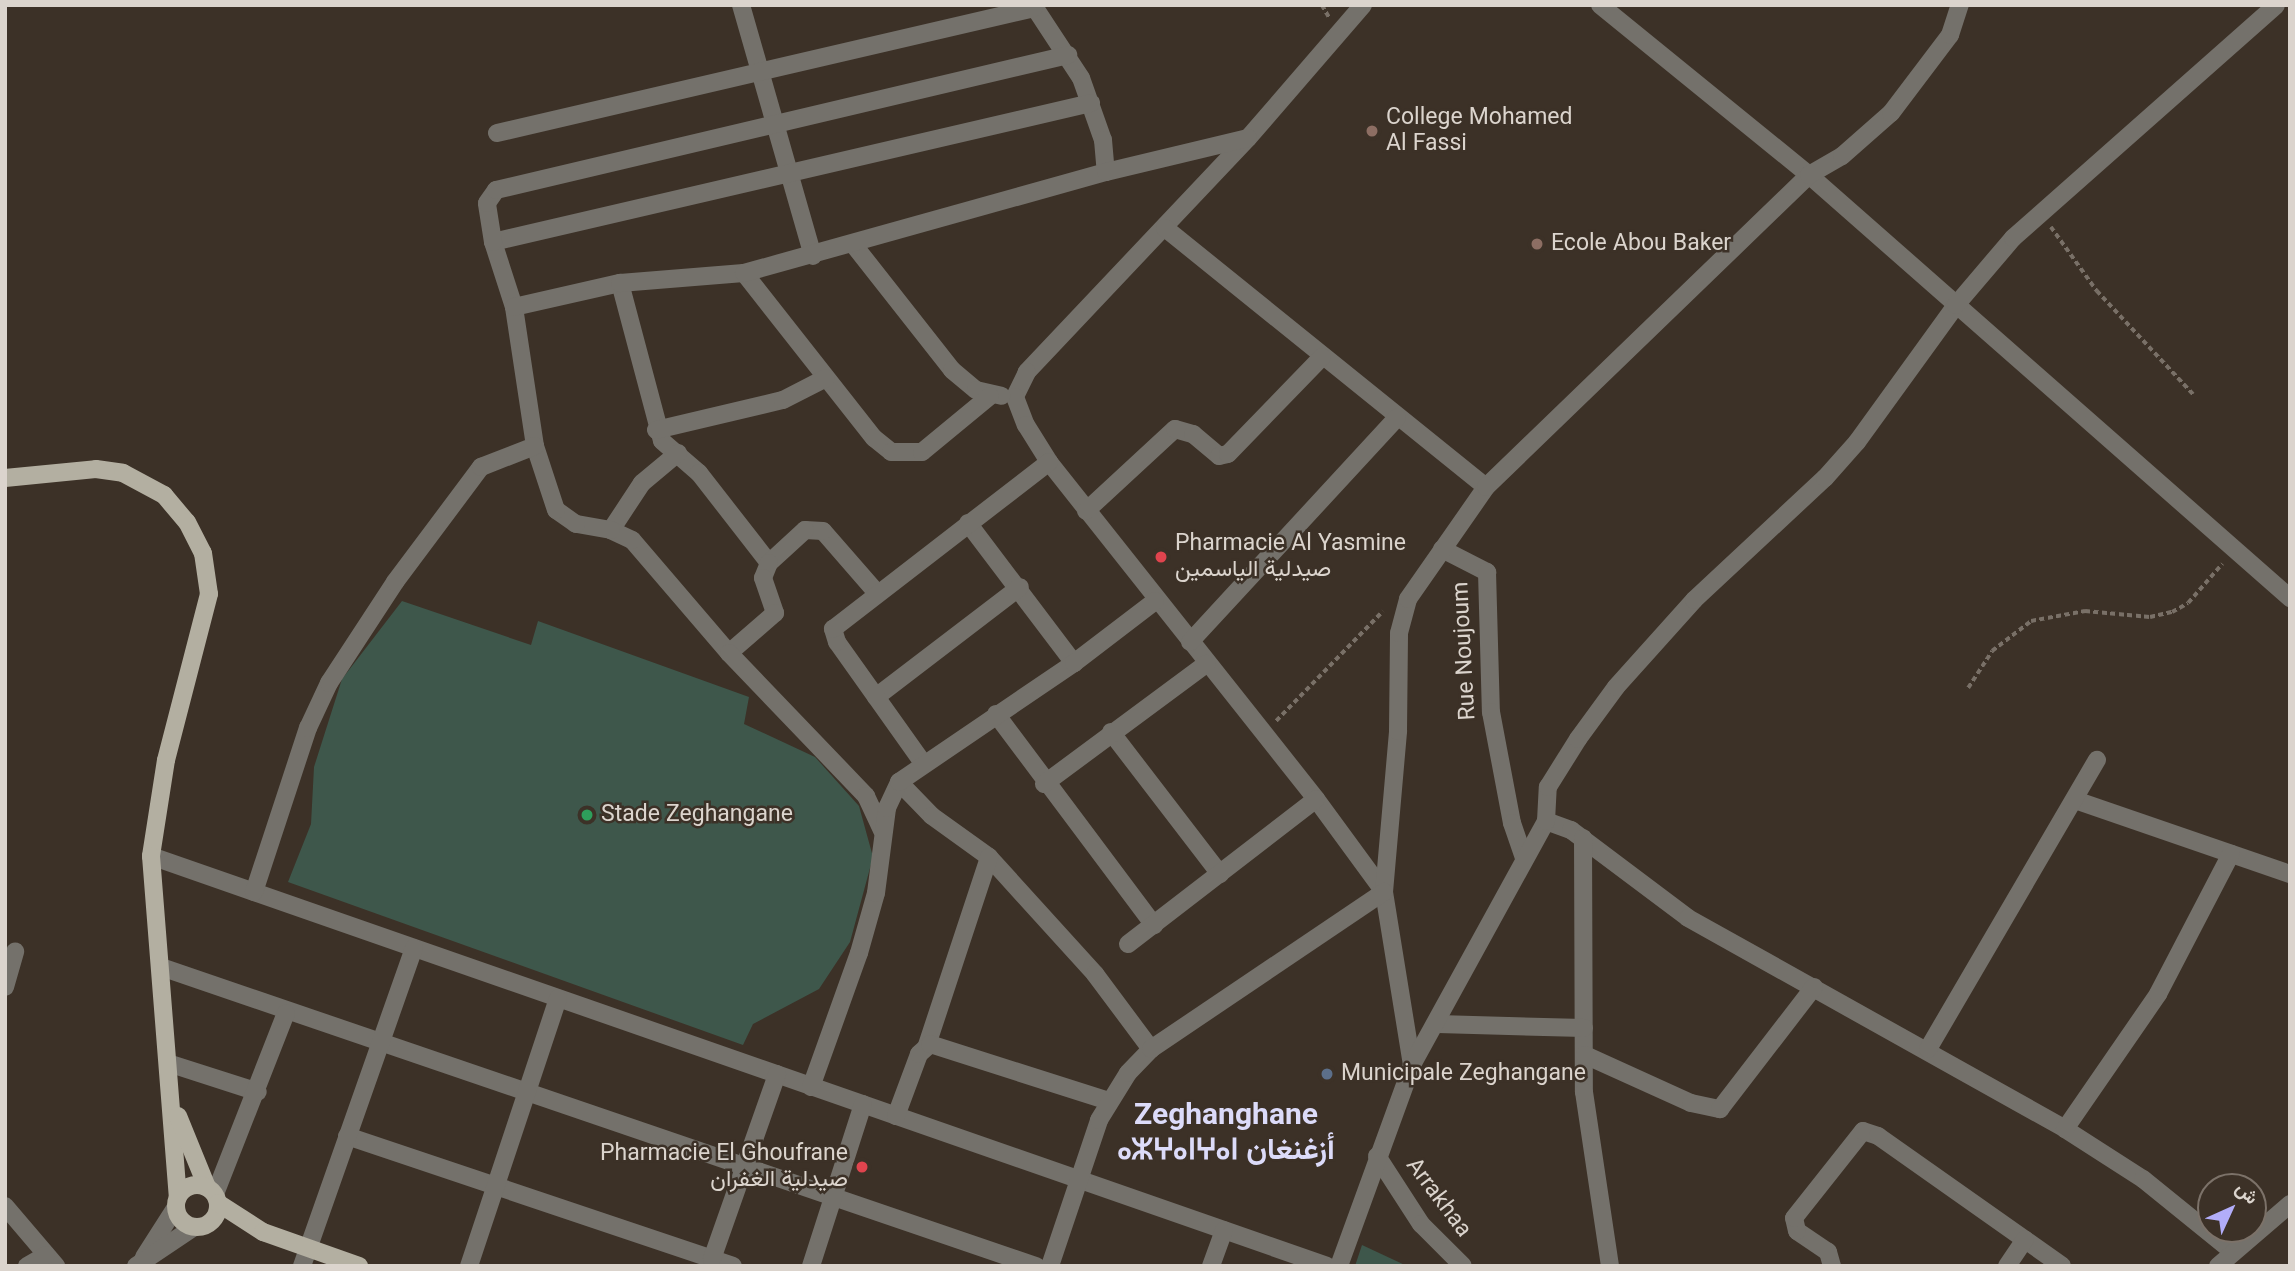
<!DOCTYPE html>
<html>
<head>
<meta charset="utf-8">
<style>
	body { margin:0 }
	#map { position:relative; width:2295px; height:1271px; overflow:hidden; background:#3c3127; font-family:Georgia,Vazirmatn,"Noto Sans Tifinagh",serif }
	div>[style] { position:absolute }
	.green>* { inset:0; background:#3e574b }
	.path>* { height:3.5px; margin-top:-1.75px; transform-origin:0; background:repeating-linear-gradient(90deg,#797067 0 5px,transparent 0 8.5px) }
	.minor>* { height:18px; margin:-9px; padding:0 9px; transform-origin:9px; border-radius:9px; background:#74716b }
	.major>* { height:18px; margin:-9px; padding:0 9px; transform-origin:9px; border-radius:9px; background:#b3afa1 }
	.major>.ring { margin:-9px; padding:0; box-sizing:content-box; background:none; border:18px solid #b3afa1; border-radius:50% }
	.dots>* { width:19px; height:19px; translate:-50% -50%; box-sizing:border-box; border:4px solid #3c3127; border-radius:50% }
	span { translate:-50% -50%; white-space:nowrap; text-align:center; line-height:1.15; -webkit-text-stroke:5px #3c3127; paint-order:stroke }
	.poi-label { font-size:23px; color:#dbd4cd }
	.left { translate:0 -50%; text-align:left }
	.right { translate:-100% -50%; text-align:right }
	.street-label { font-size:23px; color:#dbd4cd }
	.district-label { font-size:30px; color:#dcdbf9; font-weight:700 }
	.frame { position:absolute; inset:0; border:7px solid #dbd4cd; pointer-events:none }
	.north { position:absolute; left:2197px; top:1173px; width:70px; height:70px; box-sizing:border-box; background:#3c3127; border:2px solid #7c7269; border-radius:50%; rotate:45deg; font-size:19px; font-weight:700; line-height:28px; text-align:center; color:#dbd4cd }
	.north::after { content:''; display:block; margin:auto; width:24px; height:32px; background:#b2adf9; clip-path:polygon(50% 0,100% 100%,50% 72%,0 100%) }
</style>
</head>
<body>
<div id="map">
	<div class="green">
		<i style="clip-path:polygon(402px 601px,531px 645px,538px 621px,749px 697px,744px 724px,815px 757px,859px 806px,873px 857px,850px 942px,819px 989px,753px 1024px,743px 1045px,288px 882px,311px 824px,314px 767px,342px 679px)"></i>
		<i style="clip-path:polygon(1362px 1245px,1407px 1266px,1355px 1266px)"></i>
	</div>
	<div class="path">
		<i style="left:1322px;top:5px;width:14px;rotate:60deg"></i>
		<i style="left:2051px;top:227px;width:79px;rotate:54.3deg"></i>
		<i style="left:2097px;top:291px;width:141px;rotate:47deg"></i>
		<i style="left:1968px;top:688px;width:44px;rotate:-57deg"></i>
		<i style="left:1992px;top:651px;width:49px;rotate:-37.6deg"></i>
		<i style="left:2031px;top:621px;width:55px;rotate:-10.5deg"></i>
		<i style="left:2085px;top:611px;width:65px;rotate:5.3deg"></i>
		<i style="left:2150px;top:617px;width:23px;rotate:-13deg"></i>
		<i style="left:2172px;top:612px;width:18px;rotate:-29deg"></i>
		<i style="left:2188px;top:603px;width:52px;rotate:-48.9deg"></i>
		<i style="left:1276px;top:721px;width:153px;rotate:-45.8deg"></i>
	</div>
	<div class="minor">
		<i style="left:741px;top:5px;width:261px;rotate:74deg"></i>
		<i style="left:1033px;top:5px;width:87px;rotate:56.7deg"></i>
		<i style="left:1081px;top:78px;width:66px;rotate:70.5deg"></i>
		<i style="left:1103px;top:140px;width:32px;rotate:85deg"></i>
		<i style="left:1363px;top:5px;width:176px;rotate:130.8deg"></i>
		<i style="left:1248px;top:138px;width:322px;rotate:133.4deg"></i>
		<i style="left:1027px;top:372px;width:28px;rotate:116deg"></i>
		<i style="left:1015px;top:397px;width:30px;rotate:69deg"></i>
		<i style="left:1026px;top:425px;width:44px;rotate:58.1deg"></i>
		<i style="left:1049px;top:462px;width:430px;rotate:51.6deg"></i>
		<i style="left:1316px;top:799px;width:115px;rotate:53.8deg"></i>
		<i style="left:1600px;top:5px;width:269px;rotate:39.1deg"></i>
		<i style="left:1809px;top:175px;width:641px;rotate:41.33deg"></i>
		<i style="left:497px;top:133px;width:551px;rotate:-13.1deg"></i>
		<i style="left:1165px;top:228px;width:412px;rotate:38.9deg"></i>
		<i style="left:493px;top:242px;width:614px;rotate:-13.09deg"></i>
		<i style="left:853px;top:244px;width:160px;rotate:51.8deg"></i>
		<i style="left:952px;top:370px;width:31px;rotate:40deg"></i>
		<i style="left:976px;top:390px;width:26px;rotate:13deg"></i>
		<i style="left:744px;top:273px;width:210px;rotate:51.8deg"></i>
		<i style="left:874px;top:438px;width:22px;rotate:39deg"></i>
		<i style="left:891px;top:452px;width:31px"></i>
		<i style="left:922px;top:452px;width:88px;rotate:-39.5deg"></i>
		<i style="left:620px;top:283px;width:163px;rotate:75.1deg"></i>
		<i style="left:662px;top:441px;width:49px;rotate:40.9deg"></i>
		<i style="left:699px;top:473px;width:114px;rotate:52.1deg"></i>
		<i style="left:514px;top:307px;width:68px;rotate:-107.9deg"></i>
		<i style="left:493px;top:242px;width:39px;rotate:-99deg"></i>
		<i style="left:487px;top:203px;width:16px;rotate:-55deg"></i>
		<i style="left:496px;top:190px;width:588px;rotate:-13.28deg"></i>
		<i style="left:656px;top:430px;width:130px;rotate:-13.3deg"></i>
		<i style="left:783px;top:400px;width:48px;rotate:-27.1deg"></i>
		<i style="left:1086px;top:511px;width:121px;rotate:-42.7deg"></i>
		<i style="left:1175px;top:429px;width:19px;rotate:16deg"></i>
		<i style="left:1193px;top:434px;width:34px;rotate:40deg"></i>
		<i style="left:1219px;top:456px;width:9px;rotate:-13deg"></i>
		<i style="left:1228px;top:454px;width:135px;rotate:-45.9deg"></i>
		<i style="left:968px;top:523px;width:176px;rotate:52.9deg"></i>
		<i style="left:611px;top:530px;width:56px;rotate:-56.6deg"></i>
		<i style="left:642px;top:483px;width:47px;rotate:-39.8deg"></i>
		<i style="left:1442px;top:549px;width:51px;rotate:27.1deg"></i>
		<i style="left:1487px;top:572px;width:140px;rotate:88.4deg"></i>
		<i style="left:1491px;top:712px;width:113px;rotate:79.3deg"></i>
		<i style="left:1512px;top:823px;width:37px;rotate:71deg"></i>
		<i style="left:877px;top:593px;width:82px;rotate:-131.1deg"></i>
		<i style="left:823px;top:531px;width:18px;rotate:-177deg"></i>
		<i style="left:805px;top:530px;width:49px;rotate:137.5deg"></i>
		<i style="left:769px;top:563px;width:16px;rotate:112deg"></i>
		<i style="left:763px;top:578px;width:37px;rotate:71deg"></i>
		<i style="left:775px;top:613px;width:61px;rotate:139deg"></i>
		<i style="left:729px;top:653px;width:149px;rotate:-130.6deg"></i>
		<i style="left:632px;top:540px;width:23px;rotate:-155deg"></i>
		<i style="left:611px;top:530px;width:36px;rotate:-170deg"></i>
		<i style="left:576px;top:524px;width:24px;rotate:-145deg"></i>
		<i style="left:556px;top:510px;width:67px;rotate:-108.2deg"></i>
		<i style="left:535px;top:446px;width:141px;rotate:-98.6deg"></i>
		<i style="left:514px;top:307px;width:109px;rotate:-12.8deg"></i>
		<i style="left:620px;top:283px;width:124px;rotate:-4.6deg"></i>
		<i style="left:744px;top:273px;width:376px;rotate:-15.6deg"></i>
		<i style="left:1106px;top:172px;width:146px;rotate:-13.5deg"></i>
		<i style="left:1190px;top:642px;width:305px;rotate:-47.3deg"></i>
		<i style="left:729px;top:653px;width:198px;rotate:46.2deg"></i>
		<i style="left:866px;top:796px;width:38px;rotate:65deg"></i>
		<i style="left:876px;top:697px;width:181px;rotate:-37.4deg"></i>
		<i style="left:996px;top:714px;width:264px;rotate:53.2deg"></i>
		<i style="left:1111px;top:732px;width:179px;rotate:52.5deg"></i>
		<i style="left:923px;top:763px;width:148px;rotate:-125.4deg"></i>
		<i style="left:837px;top:642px;width:14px;rotate:-107deg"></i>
		<i style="left:833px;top:629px;width:273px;rotate:-37.7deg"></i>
		<i style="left:899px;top:782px;width:47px;rotate:45.9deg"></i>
		<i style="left:932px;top:816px;width:70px;rotate:35.7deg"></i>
		<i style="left:989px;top:857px;width:158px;rotate:47.8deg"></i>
		<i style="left:1095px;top:974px;width:94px;rotate:53.3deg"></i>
		<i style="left:1044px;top:784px;width:202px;rotate:-36.5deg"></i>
		<i style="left:2075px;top:800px;width:227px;rotate:19deg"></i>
		<i style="left:1546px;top:821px;width:27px;rotate:20deg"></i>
		<i style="left:1571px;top:830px;width:146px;rotate:36.9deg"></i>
		<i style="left:1688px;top:918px;width:432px;rotate:29.2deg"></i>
		<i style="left:2065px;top:1129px;width:93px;rotate:32.7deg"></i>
		<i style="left:2143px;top:1179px;width:116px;rotate:39deg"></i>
		<i style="left:1583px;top:838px;width:254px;rotate:89.8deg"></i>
		<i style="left:1584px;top:1092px;width:176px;rotate:81.5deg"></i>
		<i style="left:151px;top:856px;width:1245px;rotate:19.22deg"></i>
		<i style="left:254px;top:892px;width:173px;rotate:-71.8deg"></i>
		<i style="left:308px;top:728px;width:50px;rotate:-65deg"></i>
		<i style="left:329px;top:683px;width:121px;rotate:-56.8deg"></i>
		<i style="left:395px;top:582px;width:144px;rotate:-53.2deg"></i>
		<i style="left:481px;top:467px;width:58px;rotate:-21.3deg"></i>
		<i style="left:1128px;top:944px;width:237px;rotate:-37.6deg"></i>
		<i style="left:164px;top:968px;width:922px;rotate:18.87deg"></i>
		<i style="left:5px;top:987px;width:37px;rotate:-74deg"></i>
		<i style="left:1438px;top:1024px;width:146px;rotate:1.6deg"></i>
		<i style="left:927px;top:1045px;width:198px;rotate:-71.7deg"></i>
		<i style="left:1928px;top:1049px;width:335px;rotate:-59.7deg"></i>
		<i style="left:1585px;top:1055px;width:116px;rotate:24.4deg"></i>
		<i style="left:1691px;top:1103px;width:30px;rotate:12deg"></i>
		<i style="left:1720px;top:1109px;width:154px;rotate:-52.4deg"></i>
		<i style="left:171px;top:1064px;width:91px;rotate:17.8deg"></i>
		<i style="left:1412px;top:1065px;width:175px;rotate:-99.2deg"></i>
		<i style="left:1384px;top:892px;width:162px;rotate:-85deg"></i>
		<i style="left:1398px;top:731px;width:98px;rotate:-89.4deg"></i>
		<i style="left:1399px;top:633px;width:35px;rotate:-75deg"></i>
		<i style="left:1408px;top:599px;width:136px;rotate:-55.1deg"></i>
		<i style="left:1486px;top:487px;width:449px;rotate:-44deg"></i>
		<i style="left:1809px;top:175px;width:38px;rotate:-30deg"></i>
		<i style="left:1842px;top:156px;width:65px;rotate:-41.3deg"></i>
		<i style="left:1891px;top:113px;width:98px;rotate:-52.9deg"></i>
		<i style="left:1950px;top:35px;width:32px;rotate:-72deg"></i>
		<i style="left:811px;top:1087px;width:142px;rotate:-70.3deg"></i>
		<i style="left:859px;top:953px;width:62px;rotate:-74.2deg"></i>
		<i style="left:876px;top:893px;width:86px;rotate:-82.6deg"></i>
		<i style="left:887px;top:808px;width:29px;rotate:-65deg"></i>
		<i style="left:899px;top:782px;width:212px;rotate:-34.2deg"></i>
		<i style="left:1074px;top:663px;width:102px;rotate:-37.4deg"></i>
		<i style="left:896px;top:1116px;width:66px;rotate:-69.6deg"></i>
		<i style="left:919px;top:1054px;width:15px;rotate:-42deg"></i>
		<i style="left:930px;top:1044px;width:188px;rotate:17.7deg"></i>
		<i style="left:2065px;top:1129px;width:164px;rotate:-55.4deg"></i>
		<i style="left:2158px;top:994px;width:158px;rotate:-62.5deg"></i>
		<i style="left:347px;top:1136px;width:407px;rotate:18.6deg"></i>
		<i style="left:1377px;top:1156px;width:81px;rotate:57.1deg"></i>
		<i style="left:1421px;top:1224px;width:59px;rotate:45deg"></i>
		<i style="left:215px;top:1194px;width:194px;rotate:-68.6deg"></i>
		<i style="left:5px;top:1206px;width:79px;rotate:49.6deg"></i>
		<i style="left:144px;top:1257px;width:59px;rotate:-57.4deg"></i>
		<i style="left:712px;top:1259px;width:196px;rotate:-70.6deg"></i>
		<i style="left:27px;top:1266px;width:22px;rotate:-30deg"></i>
		<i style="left:136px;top:1266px;width:70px;rotate:-33.9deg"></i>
		<i style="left:302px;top:1266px;width:337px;rotate:-70.6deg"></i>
		<i style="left:469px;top:1266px;width:282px;rotate:-71.6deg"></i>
		<i style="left:811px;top:1266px;width:170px;rotate:-72.2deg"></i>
		<i style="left:1050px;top:1266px;width:154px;rotate:-71.4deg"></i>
		<i style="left:1099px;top:1120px;width:55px;rotate:-58.3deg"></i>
		<i style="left:1128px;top:1073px;width:33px;rotate:-46deg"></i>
		<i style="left:1151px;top:1049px;width:281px;rotate:-34deg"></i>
		<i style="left:1211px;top:1266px;width:38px;rotate:-70deg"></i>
		<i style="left:1339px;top:1266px;width:214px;rotate:-70deg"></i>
		<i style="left:1412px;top:1065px;width:278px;rotate:-61.2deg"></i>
		<i style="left:1546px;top:821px;width:34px;rotate:-87deg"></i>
		<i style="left:1548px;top:787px;width:57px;rotate:-58deg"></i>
		<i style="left:1578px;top:739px;width:64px;rotate:-53.8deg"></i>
		<i style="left:1616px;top:687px;width:117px;rotate:-48.1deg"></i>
		<i style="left:1694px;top:600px;width:179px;rotate:-43deg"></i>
		<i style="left:1825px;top:478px;width:48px;rotate:-48.4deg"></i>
		<i style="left:1857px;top:442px;width:169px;rotate:-54.1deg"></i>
		<i style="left:1956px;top:305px;width:88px;rotate:-49.6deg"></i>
		<i style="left:2013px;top:238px;width:351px;rotate:-41.5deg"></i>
		<i style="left:1832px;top:1266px;width:15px;rotate:-106deg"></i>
		<i style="left:1828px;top:1252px;width:37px;rotate:-146deg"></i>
		<i style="left:1797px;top:1231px;width:13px;rotate:-103deg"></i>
		<i style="left:1794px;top:1218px;width:111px;rotate:-51.6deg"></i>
		<i style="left:1863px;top:1131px;width:16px;rotate:18deg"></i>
		<i style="left:1878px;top:1136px;width:225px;rotate:35.2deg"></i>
		<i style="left:2007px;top:1266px;width:32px;rotate:-56deg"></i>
		<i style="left:2218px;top:1266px;width:95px;rotate:-40.7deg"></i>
	</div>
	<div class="major">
		<i style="left:5px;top:478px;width:91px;rotate:-5.6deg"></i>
		<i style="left:96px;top:469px;width:27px;rotate:8deg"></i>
		<i style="left:123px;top:473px;width:47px;rotate:28.2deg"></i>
		<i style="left:164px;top:495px;width:35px;rotate:50deg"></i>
		<i style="left:187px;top:522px;width:35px;rotate:63deg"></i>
		<i style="left:203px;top:553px;width:41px;rotate:81.7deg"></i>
		<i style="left:209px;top:594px;width:171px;rotate:104.5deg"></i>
		<i style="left:166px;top:760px;width:97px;rotate:98.9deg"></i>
		<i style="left:151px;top:856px;width:342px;rotate:85.5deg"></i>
		<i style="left:178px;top:1116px;width:77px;rotate:67.8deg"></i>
		<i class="ring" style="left:176px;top:1185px;width:24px;height:24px"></i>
		<i style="left:218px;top:1203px;width:54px;rotate:32.8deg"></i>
		<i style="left:263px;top:1232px;width:102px;rotate:19.5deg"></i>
	</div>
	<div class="dots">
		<i style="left:1372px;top:131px;background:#8d6e63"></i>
		<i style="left:1537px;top:244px;background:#8d6e63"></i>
		<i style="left:1161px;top:557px;background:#e0444e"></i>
		<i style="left:587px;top:815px;background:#2e9e5b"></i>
		<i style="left:1327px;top:1074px;background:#5c6f8a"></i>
		<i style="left:862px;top:1167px;background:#e0444e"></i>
	</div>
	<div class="poi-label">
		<span class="left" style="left:1386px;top:131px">College Mohamed<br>Al Fassi</span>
		<span class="left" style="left:1551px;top:244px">Ecole Abou Baker</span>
		<span class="left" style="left:1175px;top:557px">Pharmacie Al Yasmine<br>صيدلية الياسمين</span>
		<span class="left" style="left:601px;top:815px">Stade Zeghangane</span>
		<span class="left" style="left:1341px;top:1074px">Municipale Zeghangane</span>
		<span class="right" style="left:848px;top:1167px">Pharmacie El Ghoufrane<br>صيدلية الغفران</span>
	</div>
	<div class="street-label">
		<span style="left:1465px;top:651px;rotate:-93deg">Rue Noujoum</span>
		<span style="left:1438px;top:1198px;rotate:53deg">Arrakhaa</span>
	</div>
	<div class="district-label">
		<span style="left:1226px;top:1134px">Zeghanghane<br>ⴰⵣⵖⴰⵏⵖⴰⵏ أزغنغان</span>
	</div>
	<div class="frame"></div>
	<div class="north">ش</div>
</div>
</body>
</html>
